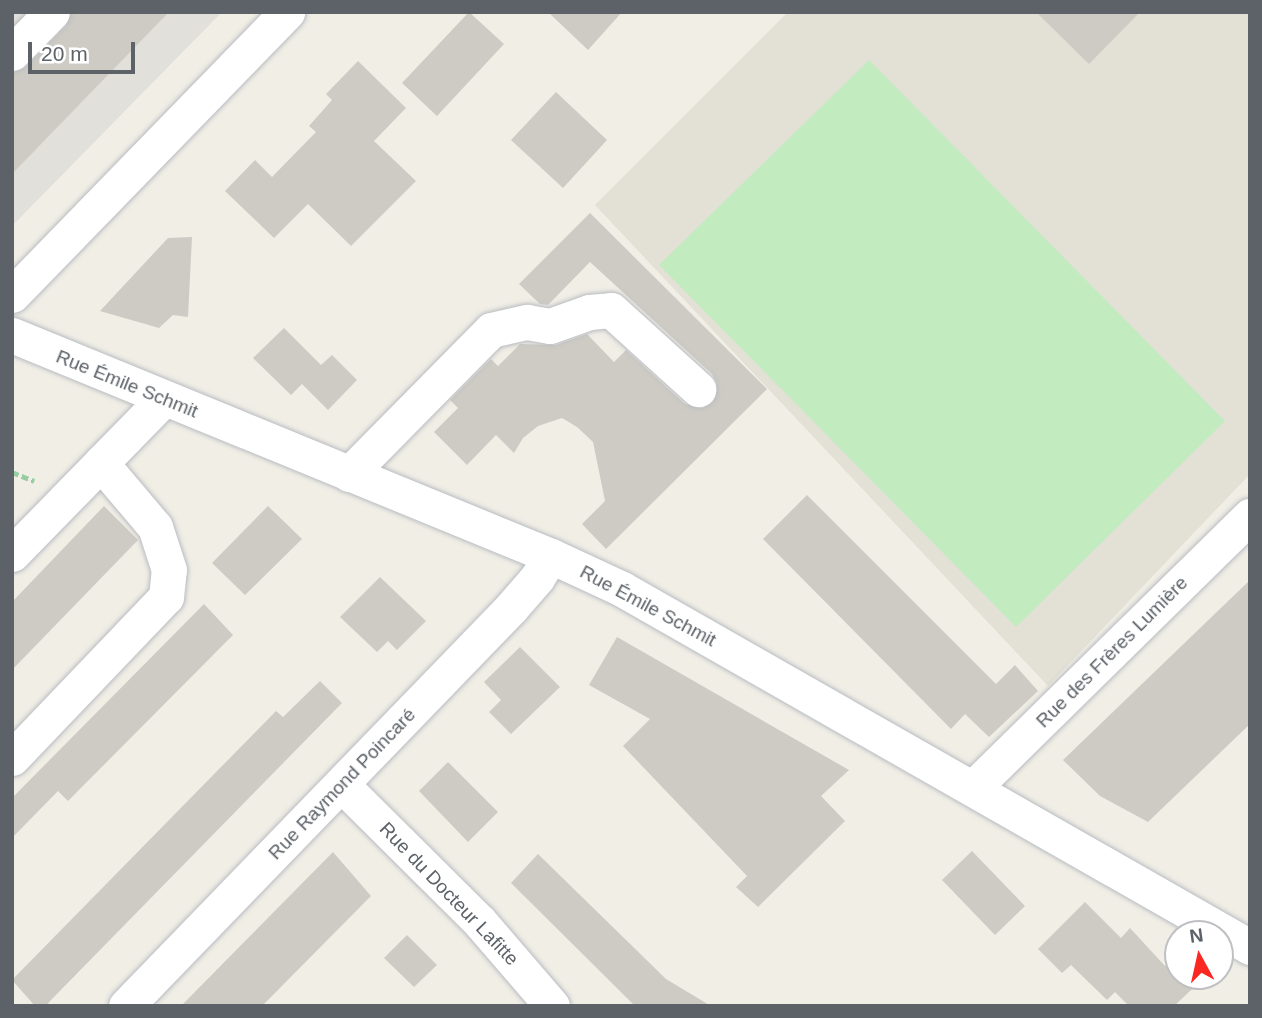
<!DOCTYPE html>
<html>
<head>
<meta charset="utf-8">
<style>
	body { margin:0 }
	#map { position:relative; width:1262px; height:1018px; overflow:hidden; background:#f1eee6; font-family:Arial,sans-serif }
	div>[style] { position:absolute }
	.industrial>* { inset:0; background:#e2e0da }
	.education>* { inset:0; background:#e3e0d6 }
	.green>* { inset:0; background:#c2ebc0 }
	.building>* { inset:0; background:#cecbc4 }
	.path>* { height:4.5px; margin-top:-2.25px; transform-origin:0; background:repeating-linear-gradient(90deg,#98cda4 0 7px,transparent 0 10.5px) }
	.roads { filter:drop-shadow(0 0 2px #b8bcc1) drop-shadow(0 0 2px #b8bcc1) }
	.minor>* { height:35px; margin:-17.5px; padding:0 17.5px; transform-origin:17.5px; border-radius:17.5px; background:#fff }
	span { translate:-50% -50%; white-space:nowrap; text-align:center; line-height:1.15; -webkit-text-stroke:5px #fff; paint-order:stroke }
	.street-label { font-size:19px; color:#5d6268 }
	.frame { position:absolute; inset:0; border:14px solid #5d6268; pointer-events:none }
	.north { position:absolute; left:1164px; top:920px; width:70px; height:70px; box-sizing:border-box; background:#fff; border:2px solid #bec0c3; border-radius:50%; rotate:352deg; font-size:19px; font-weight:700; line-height:28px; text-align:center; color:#5d6268 }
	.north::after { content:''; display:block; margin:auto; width:24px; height:32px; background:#fb2722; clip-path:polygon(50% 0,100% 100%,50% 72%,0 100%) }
	.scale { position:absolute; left:28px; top:42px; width:107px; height:32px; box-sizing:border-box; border:4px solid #5d6268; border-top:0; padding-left:9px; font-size:21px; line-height:24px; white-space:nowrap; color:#5d6268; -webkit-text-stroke:5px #fff; paint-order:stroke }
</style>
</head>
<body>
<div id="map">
	<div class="industrial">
		<i style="clip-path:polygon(12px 12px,222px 12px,12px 226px)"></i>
	</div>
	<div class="education">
		<i style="clip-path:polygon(788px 12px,1250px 12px,1250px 474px,1048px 686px,595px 205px)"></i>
	</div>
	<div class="green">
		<i style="clip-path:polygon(869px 60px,1225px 421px,1016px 627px,659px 265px)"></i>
	</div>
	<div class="building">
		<i style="clip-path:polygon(72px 12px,169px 12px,12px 174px,12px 73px,26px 67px,66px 26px)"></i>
		<i style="clip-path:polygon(469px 12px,504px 44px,437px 116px,402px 83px)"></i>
		<i style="clip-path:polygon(548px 12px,622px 12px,588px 50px)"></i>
		<i style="clip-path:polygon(1036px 12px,1140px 12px,1089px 64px)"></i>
		<i style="clip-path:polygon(358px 61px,406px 108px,374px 141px,416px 181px,351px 246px,308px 204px,274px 238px,225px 191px,255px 160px,272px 177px,316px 132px,309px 126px,332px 100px,326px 94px)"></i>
		<i style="clip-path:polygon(556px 92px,607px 140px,563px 188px,511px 140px)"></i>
		<i style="clip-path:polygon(590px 213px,767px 389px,606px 549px,582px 524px,605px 501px,593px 442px,577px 427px,562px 418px,538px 426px,523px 438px,514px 453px,496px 435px,467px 465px,434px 432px,458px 408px,450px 400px,491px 359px,498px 366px,520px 344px,556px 345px,587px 334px,614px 362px,626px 350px,685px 404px,703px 408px,713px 402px,717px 384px,712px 374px,590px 262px,548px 305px,540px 304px,519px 284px)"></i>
		<i style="clip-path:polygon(192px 237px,188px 317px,173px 315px,159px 328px,100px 311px,168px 238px)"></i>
		<i style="clip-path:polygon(284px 328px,321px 365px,332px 355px,357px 380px,328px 410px,302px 384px,291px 395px,253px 358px)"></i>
		<i style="clip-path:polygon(807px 495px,996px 684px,1015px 665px,1038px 691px,989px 737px,965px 714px,951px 729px,763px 539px)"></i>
		<i style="clip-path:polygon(104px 506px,138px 540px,12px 670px,12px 602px)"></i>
		<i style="clip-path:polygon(268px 506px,302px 539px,245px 595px,212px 563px)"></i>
		<i style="clip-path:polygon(380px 577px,426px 621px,397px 650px,388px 641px,377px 652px,340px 617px)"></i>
		<i style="clip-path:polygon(1250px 580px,1250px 724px,1148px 822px,1100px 796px,1063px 760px)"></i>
		<i style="clip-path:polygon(204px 604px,233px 635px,68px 801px,58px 791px,12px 838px,12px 798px)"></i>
		<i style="clip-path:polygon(617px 637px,849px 770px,821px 796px,845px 821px,758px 907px,736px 887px,747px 876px,623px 746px,650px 719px,589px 685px)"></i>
		<i style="clip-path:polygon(520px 647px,560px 687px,511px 734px,489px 712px,501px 700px,484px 682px)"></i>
		<i style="clip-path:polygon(320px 681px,342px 703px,51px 1000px,46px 1006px,35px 1006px,12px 980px,276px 711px,283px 717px)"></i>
		<i style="clip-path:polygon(448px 762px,498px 812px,468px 842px,419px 791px)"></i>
		<i style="clip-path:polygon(972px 851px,1025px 906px,995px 935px,942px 880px)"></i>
		<i style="clip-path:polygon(333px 852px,371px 896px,262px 1006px,181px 1006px)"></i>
		<i style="clip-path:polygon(538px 854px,666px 979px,711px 1006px,635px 1006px,511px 883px)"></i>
		<i style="clip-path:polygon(1085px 902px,1121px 938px,1130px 928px,1165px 966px,1178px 953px,1178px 976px,1206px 976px,1174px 1006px,1129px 1006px,1115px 992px,1107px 1000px,1071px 965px,1062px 973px,1038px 949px)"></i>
		<i style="clip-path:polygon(407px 935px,437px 965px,414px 987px,384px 958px)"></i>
	</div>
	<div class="path">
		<i style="left:12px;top:472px;width:24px;rotate:22deg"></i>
	</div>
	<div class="roads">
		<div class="minor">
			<i style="left:12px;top:53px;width:57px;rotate:-45.7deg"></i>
			<i style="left:12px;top:295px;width:395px;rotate:-45.8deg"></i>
			<i style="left:12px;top:335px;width:583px;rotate:22.29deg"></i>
			<i style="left:551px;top:556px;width:78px;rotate:24.9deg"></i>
			<i style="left:622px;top:589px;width:723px;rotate:29.69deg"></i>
			<i style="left:349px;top:474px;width:202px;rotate:-45.4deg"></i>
			<i style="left:491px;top:330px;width:37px;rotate:-13deg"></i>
			<i style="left:527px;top:322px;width:23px;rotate:10deg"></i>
			<i style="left:550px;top:326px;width:41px;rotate:-19.7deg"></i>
			<i style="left:589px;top:312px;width:22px;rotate:-5deg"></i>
			<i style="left:611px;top:310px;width:118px;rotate:42.2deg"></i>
			<i style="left:12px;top:554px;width:216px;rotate:-45.7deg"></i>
			<i style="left:12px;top:758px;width:223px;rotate:-46.3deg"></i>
			<i style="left:166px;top:597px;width:27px;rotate:-84deg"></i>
			<i style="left:169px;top:570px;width:45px;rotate:-108deg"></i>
			<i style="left:155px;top:527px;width:84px;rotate:-130.2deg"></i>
			<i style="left:342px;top:785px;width:193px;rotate:44.8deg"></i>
			<i style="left:479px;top:921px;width:112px;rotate:49.3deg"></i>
			<i style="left:974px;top:787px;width:387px;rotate:-44.5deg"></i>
			<i style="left:126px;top:1006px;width:554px;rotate:-45.95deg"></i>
			<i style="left:511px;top:608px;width:40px;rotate:-49deg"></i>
			<i style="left:537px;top:578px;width:26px;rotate:-58deg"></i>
		</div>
	</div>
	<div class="street-label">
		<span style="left:127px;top:384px;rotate:22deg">Rue Émile Schmit</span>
		<span style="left:648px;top:606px;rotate:28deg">Rue Émile Schmit</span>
		<span style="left:1112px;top:652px;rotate:-45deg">Rue des Frères Lumière</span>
		<span style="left:342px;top:784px;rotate:-46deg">Rue Raymond Poincaré</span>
		<span style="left:449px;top:894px;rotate:46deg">Rue du Docteur Lafitte</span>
	</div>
	<div class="frame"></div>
	<div class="north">N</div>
	<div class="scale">20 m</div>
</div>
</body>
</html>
